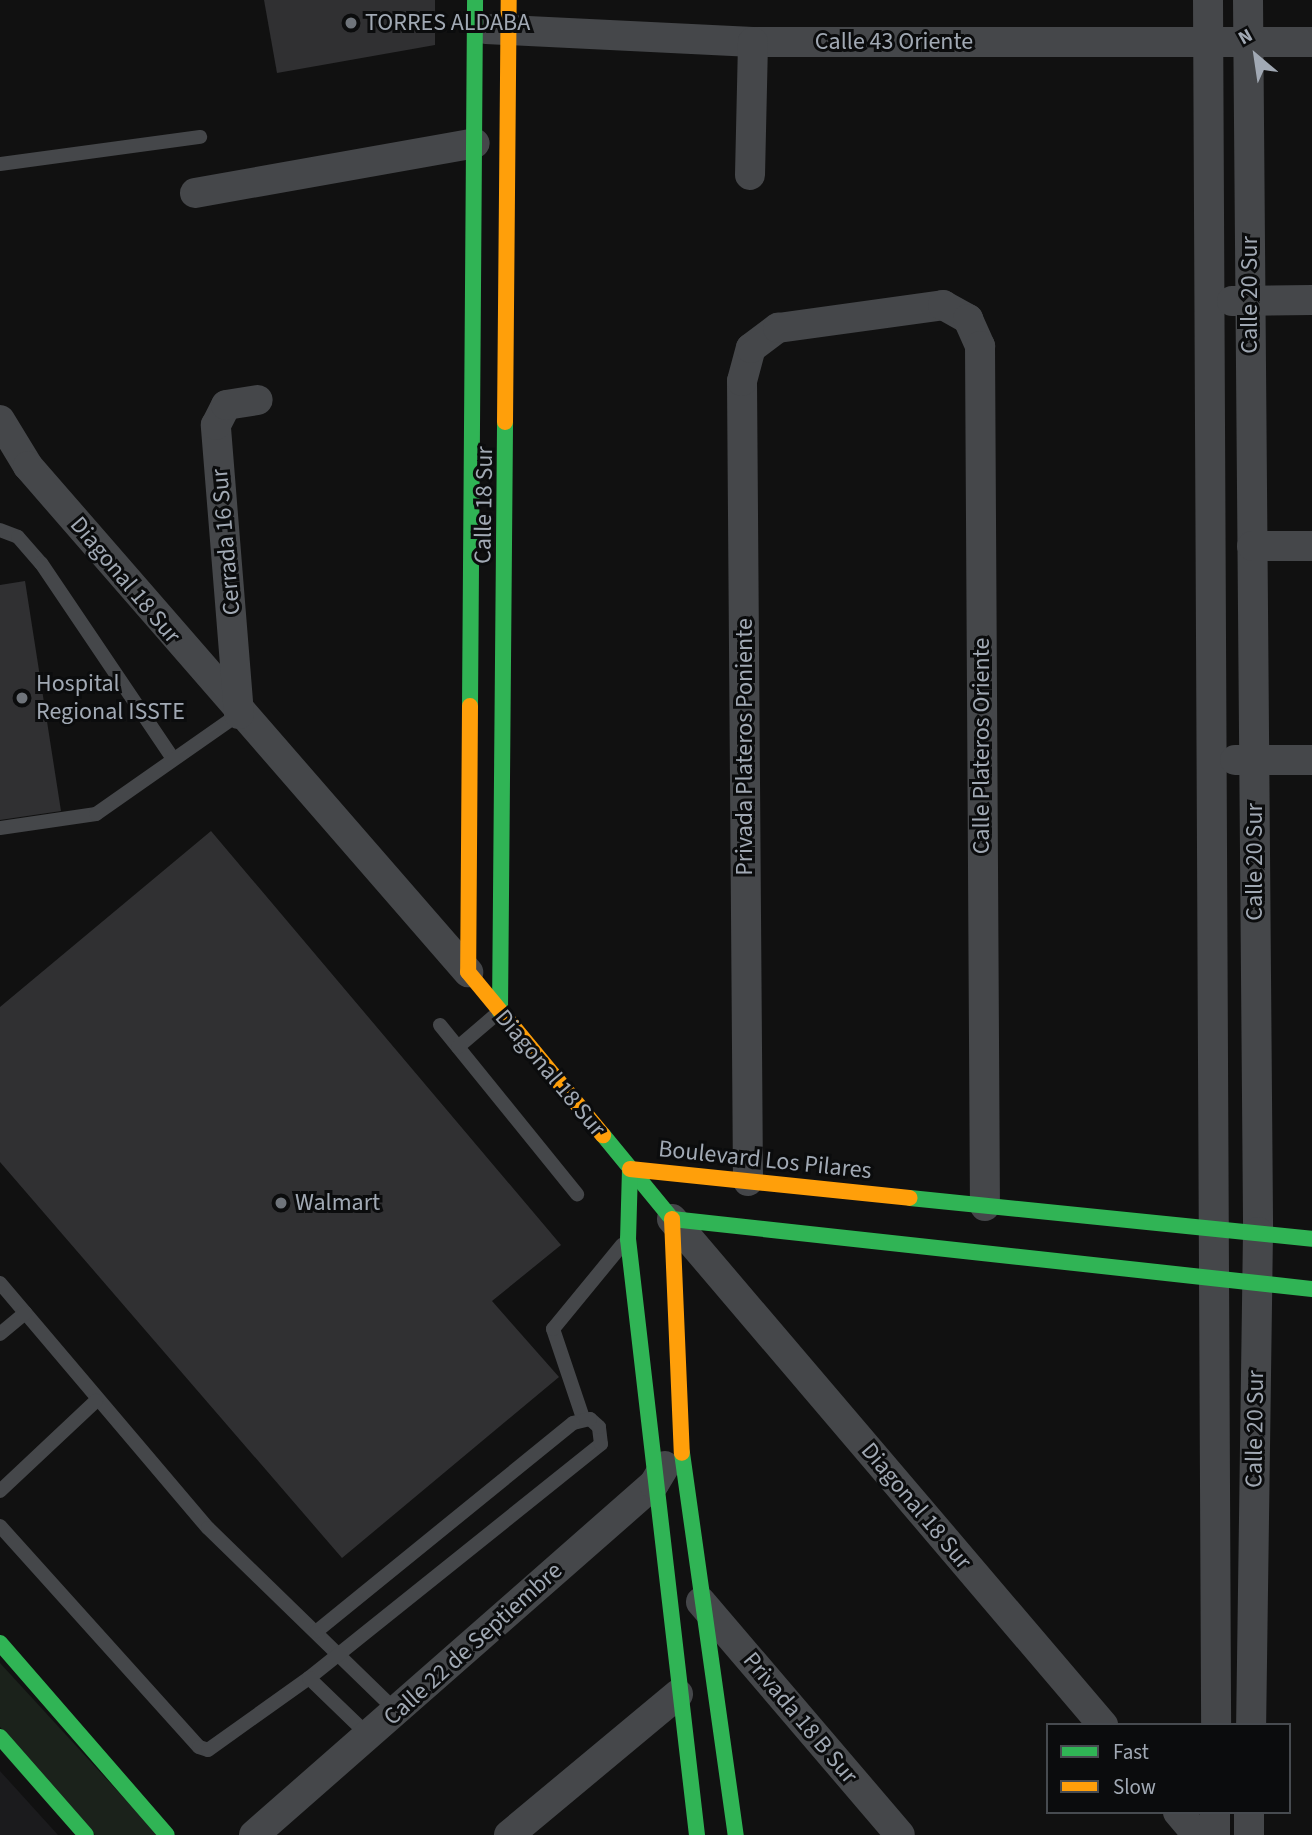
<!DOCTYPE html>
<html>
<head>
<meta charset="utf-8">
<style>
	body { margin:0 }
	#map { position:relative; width:1312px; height:1835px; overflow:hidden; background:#111; font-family:"Source Sans 3",sans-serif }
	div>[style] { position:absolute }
	.built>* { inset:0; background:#1b1b1d }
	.green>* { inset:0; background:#1b221b }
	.building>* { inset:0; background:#303032 }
	.lane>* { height:14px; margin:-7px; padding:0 7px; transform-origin:7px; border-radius:7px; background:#45474a }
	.street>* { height:30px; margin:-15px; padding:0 15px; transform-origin:15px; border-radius:15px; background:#45474a }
	.fast>* { height:16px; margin:-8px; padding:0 8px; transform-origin:8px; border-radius:8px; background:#30b455 }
	.slow>* { height:16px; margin:-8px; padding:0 8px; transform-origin:8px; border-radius:8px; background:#ff9f0a }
	.dots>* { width:19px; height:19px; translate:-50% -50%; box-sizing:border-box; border:4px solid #0b0c0d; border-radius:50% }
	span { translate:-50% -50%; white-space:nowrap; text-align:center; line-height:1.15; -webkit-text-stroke:6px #0b0c0d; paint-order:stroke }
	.poi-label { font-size:24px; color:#a1a9b4 }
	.left { translate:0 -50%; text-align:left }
	.street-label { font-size:24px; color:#a1a9b4 }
	.legend { position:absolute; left:1046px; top:1723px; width:245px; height:91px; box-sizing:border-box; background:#0b0c0d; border:2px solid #474b50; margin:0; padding:9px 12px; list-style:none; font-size:21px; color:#a1a9b4 }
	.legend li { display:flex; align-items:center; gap:14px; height:35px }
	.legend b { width:35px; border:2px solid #474b50 }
	.north { position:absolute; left:1221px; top:21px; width:70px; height:70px; -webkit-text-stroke:5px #0b0c0d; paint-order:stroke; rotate:331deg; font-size:19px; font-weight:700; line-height:28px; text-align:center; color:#a1a9b4 }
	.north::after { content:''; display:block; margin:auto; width:24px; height:32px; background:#a1a9b4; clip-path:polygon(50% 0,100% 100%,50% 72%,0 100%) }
</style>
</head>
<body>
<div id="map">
	<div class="built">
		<i style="clip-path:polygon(0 1771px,58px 1835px,0 1835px)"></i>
	</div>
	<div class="green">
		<i style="clip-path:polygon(0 1663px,158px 1835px,95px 1835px,0 1727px)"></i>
	</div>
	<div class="building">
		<i style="clip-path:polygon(264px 0,435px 0,435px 45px,277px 73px)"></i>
		<i style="clip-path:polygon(25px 581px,61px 811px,0 820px,0 585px)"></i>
		<i style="clip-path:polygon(211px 831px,561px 1245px,492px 1301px,559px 1377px,342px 1558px,0 1162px,0 1007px)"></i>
	</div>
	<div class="lane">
		<i style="left:0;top:164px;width:202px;rotate:-7.7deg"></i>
		<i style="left:0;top:530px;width:19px;rotate:21deg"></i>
		<i style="left:18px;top:537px;width:35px;rotate:49deg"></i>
		<i style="left:41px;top:563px;width:234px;rotate:56deg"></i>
		<i style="left:0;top:828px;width:97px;rotate:-8.3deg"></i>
		<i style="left:96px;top:814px;width:174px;rotate:-35deg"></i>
		<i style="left:440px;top:1025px;width:218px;rotate:51deg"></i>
		<i style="left:458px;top:1047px;width:54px;rotate:-40.5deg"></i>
		<i style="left:0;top:1283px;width:321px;rotate:49.7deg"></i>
		<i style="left:208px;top:1528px;width:264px;rotate:44.2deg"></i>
		<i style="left:0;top:1334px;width:33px;rotate:-40deg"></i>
		<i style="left:583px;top:1418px;width:94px;rotate:-108.6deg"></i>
		<i style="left:553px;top:1329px;width:109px;rotate:-50.6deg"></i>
		<i style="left:0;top:1491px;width:132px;rotate:-43.2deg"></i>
		<i style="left:0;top:1526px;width:297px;rotate:48deg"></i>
		<i style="left:199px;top:1747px;width:9px;rotate:18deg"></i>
		<i style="left:208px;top:1750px;width:124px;rotate:-35.5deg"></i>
		<i style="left:309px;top:1678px;width:374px;rotate:-38.7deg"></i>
		<i style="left:601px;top:1444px;width:17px;rotate:-97deg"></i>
		<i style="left:599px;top:1427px;width:12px;rotate:-138deg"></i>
		<i style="left:590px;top:1419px;width:17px;rotate:167deg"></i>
		<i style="left:573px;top:1423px;width:330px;rotate:140.9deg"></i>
		<i style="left:309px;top:1678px;width:83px;rotate:44deg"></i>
	</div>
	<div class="street">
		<i style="left:1208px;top:0;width:1725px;rotate:89.73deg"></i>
		<i style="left:1248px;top:0;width:1232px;rotate:89.53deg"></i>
		<i style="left:1258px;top:1232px;width:493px;rotate:90.8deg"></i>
		<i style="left:486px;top:29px;width:267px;rotate:2.8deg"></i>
		<i style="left:753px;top:42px;width:559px"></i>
		<i style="left:750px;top:175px;width:133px;rotate:-88.7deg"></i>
		<i style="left:195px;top:193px;width:284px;rotate:-10.1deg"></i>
		<i style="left:1232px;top:301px;width:80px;rotate:-0.7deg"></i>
		<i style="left:0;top:420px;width:54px;rotate:58.7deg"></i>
		<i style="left:28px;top:466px;width:671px;rotate:48.99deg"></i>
		<i style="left:1252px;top:546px;width:60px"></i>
		<i style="left:239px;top:714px;width:290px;rotate:-94.6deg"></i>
		<i style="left:216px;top:425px;width:22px;rotate:-63deg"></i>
		<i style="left:226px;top:405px;width:32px;rotate:-9deg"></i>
		<i style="left:1235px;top:760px;width:77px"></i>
		<i style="left:748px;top:1181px;width:800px;rotate:-90.43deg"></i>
		<i style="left:742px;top:381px;width:34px;rotate:-75deg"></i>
		<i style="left:751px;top:348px;width:34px;rotate:-37deg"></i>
		<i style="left:778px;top:328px;width:167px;rotate:-7.9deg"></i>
		<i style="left:943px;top:305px;width:29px;rotate:29deg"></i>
		<i style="left:968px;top:319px;width:30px;rotate:66deg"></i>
		<i style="left:980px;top:346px;width:860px;rotate:89.67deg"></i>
		<i style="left:672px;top:1219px;width:665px;rotate:49.58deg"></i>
		<i style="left:701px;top:1602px;width:306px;rotate:49.5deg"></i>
		<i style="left:1178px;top:1812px;width:30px;rotate:50deg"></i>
		<i style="left:254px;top:1835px;width:532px;rotate:-41.27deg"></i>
		<i style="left:654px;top:1484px;width:21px;rotate:-59deg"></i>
		<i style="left:509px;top:1835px;width:220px;rotate:-39.8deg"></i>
		<i style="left:1215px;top:1835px;width:23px;rotate:-90deg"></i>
		<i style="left:1249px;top:1835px;width:23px;rotate:-90deg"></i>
	</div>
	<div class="fast">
		<i style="left:470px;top:706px;width:706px;rotate:-89.59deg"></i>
		<i style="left:500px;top:1012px;width:590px;rotate:-89.51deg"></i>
		<i style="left:603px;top:1135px;width:109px;rotate:50.6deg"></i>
		<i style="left:630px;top:1169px;width:70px;rotate:91.6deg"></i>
		<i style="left:628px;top:1239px;width:600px;rotate:83.4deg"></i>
		<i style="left:910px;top:1198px;width:404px;rotate:5.8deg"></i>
		<i style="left:672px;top:1219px;width:644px;rotate:6.24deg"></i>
		<i style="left:682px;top:1453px;width:386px;rotate:82deg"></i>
		<i style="left:0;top:1643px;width:254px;rotate:49deg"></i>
		<i style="left:0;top:1737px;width:130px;rotate:48.7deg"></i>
	</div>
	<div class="slow">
		<i style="left:505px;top:422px;width:422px;rotate:-89.5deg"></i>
		<i style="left:470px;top:706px;width:266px;rotate:90.4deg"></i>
		<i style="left:468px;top:972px;width:212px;rotate:50.4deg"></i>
		<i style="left:630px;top:1169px;width:281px;rotate:5.9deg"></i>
		<i style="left:672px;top:1219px;width:234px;rotate:87.6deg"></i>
	</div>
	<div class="dots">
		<i style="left:351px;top:23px;background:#6f747b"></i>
		<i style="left:22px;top:698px;background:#6f747b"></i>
		<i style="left:281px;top:1203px;background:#6f747b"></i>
	</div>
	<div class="poi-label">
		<span class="left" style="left:365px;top:23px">TORRES ALDABA</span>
		<span class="left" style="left:36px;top:698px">Hospital<br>Regional ISSTE</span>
		<span class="left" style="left:295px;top:1203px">Walmart</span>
	</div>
	<div class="street-label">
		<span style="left:894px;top:42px">Calle 43 Oriente</span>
		<span style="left:1250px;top:295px;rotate:-90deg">Calle 20 Sur</span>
		<span style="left:484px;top:505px;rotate:-89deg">Calle 18 Sur</span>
		<span style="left:226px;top:542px;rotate:-95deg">Cerrada 16 Sur</span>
		<span style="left:125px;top:580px;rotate:50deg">Diagonal 18 Sur</span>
		<span style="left:982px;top:746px;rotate:-90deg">Calle Plateros Oriente</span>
		<span style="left:745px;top:747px;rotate:-90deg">Privada Plateros Poniente</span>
		<span style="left:1255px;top:862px;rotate:-90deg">Calle 20 Sur</span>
		<span style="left:550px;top:1073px;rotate:50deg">Diagonal 18 Sur</span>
		<span style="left:765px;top:1160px;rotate:6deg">Boulevard Los Pilares</span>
		<span style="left:1255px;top:1429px;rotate:-89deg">Calle 20 Sur</span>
		<span style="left:916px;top:1506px;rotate:50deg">Diagonal 18 Sur</span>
		<span style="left:473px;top:1644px;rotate:-42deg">Calle 22 de Septiembre</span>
		<span style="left:800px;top:1718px;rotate:50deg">Privada 18 B Sur</span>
	</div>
	<ul class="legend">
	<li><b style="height:9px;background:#30b455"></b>Fast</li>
	<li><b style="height:9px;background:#ff9f0a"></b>Slow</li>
	</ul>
	<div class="north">N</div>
</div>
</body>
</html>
